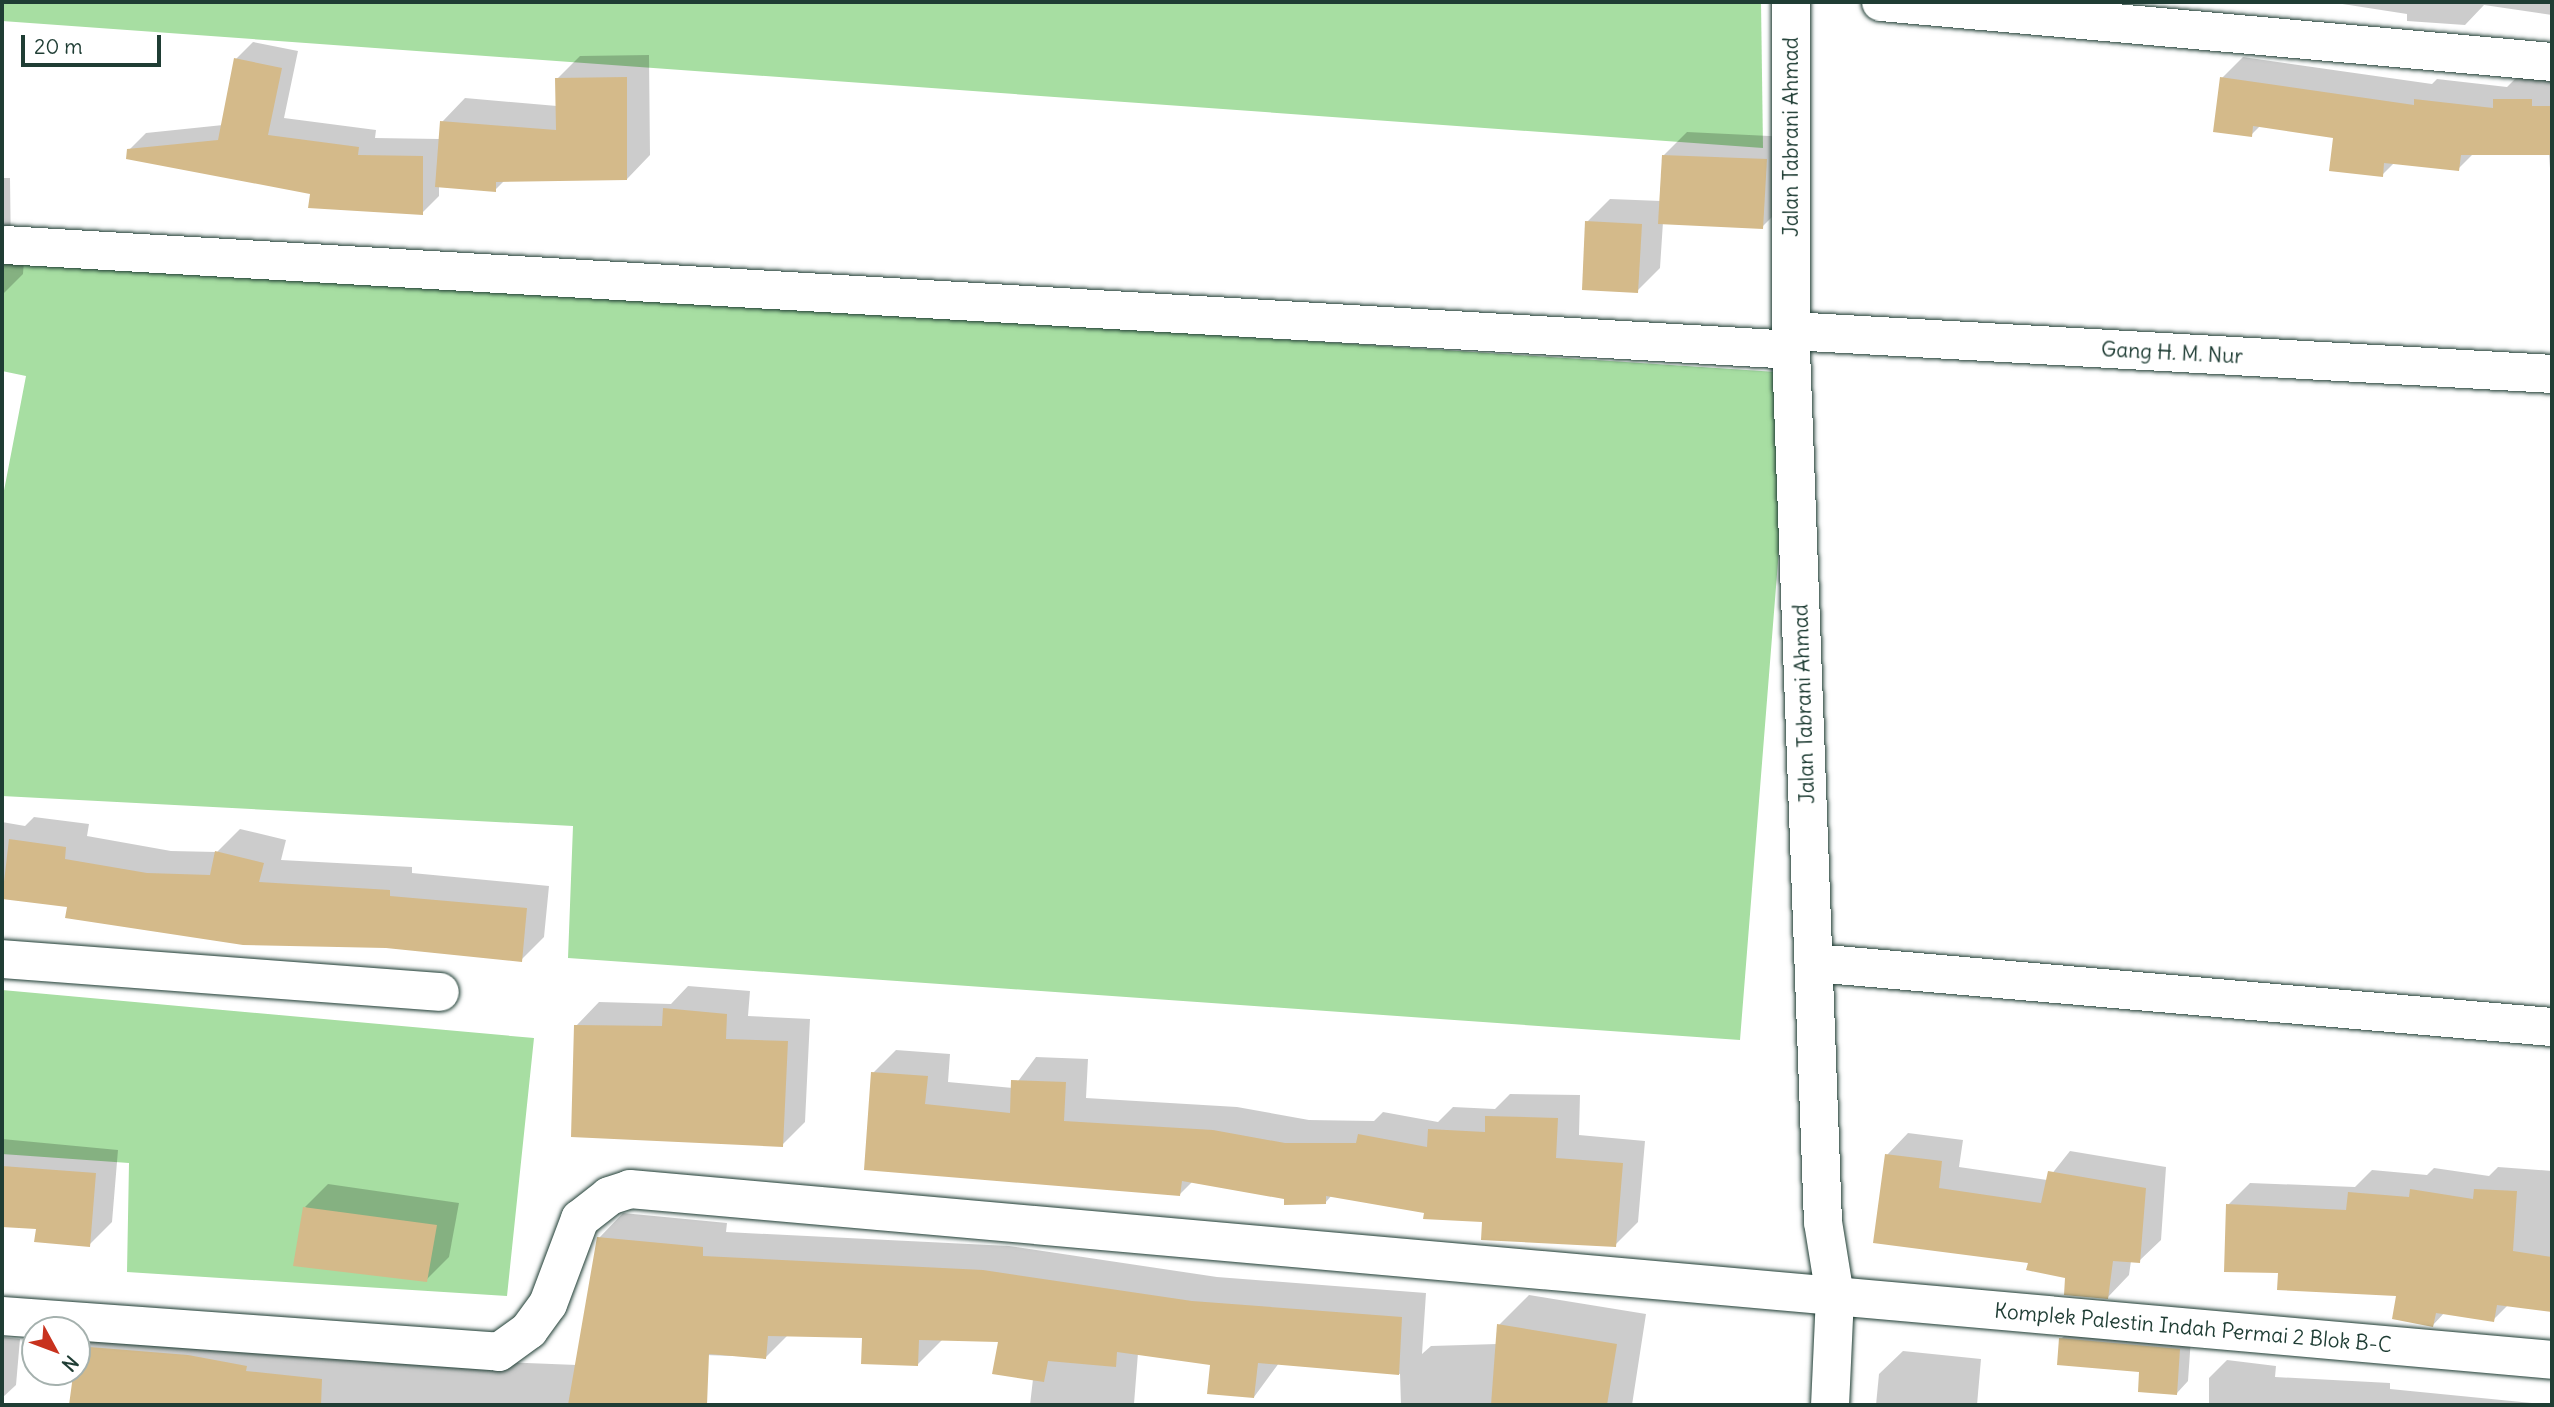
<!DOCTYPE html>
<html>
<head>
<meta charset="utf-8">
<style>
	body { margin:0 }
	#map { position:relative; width:2554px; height:1407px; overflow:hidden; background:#fff; font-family:Delius,sans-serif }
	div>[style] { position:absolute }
	.green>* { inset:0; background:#a7dea2 }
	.shadow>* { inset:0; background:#0003 }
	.building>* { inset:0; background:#d4ba8a }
	.roads { filter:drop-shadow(0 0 2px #1f3d34) drop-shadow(0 0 2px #1f3d34) }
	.minor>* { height:38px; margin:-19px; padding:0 19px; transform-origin:19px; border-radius:19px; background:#fff }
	span { translate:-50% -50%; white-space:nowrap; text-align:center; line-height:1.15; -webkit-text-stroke:5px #fff; paint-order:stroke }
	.street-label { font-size:21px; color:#1f3d34 }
	.frame { position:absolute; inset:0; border:4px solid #1f3d34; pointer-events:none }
	.north { position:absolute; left:21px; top:1316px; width:70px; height:70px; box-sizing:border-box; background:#fff; border:2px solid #a5b1ae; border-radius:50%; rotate:131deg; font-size:19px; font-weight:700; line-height:28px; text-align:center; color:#1f3d34 }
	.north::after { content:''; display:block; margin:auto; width:24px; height:32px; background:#c8321e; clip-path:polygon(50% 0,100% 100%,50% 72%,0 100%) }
	.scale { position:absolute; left:21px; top:35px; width:140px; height:32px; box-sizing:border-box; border:4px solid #1f3d34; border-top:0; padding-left:9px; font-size:21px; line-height:24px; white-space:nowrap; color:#1f3d34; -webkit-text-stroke:5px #fff; paint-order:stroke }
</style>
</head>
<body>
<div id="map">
	<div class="green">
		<i style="clip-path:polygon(2px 2px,1761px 2px,1763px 148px,2px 21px)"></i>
		<i style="clip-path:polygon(2px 255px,1793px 373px,1740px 1040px,568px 958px,573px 826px,2px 796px,2px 501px,26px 376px,2px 371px)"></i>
		<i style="clip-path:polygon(2px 990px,534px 1038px,507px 1296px,127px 1272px,129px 1163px,2px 1154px)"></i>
	</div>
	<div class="shadow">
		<i style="clip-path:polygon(2552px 2px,2552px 15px,2484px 5px,2465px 25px,2407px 21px,2407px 14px,2336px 3px)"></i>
		<i style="clip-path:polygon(253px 42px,298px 51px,284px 118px,376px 130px,375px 138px,440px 139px,442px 122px,465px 98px,557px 106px,557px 79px,580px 56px,649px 55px,650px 155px,627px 179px,505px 180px,495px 190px,439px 186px,439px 196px,422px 213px,129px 150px,146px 133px,223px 125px,236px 59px)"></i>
		<i style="clip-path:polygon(2243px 57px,2432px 84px,2437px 79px,2507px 87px,2516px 78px,2552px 78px,2552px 197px,2549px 154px,2474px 153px,2458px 169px,2395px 162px,2382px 175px,2335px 137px,2260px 126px,2251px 135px,2222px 78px)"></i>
		<i style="clip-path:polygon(1687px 132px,1789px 137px,1785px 204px,1762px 227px,1663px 222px,1660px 268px,1637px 291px,1587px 222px,1610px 199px,1661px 201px,1664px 155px)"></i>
		<i style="clip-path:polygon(2px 178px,10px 178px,11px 257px,24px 260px,23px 274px,2px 295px)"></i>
		<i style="clip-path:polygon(34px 817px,89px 824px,87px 836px,171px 851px,217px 852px,240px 829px,286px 840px,281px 860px,412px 867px,412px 873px,549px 886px,544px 937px,521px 960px,2px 897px,2px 822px,25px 826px)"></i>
		<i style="clip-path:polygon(688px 986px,750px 991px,748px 1016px,810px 1019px,805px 1122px,782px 1145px,576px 1026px,599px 1002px,671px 1004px)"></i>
		<i style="clip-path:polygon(896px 1050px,950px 1054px,948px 1082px,1013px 1088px,1036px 1057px,1088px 1059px,1086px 1098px,1237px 1107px,1309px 1120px,1374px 1121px,1383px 1112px,1438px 1122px,1453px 1107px,1495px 1109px,1510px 1094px,1580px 1095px,1579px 1135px,1645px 1141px,1638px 1222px,1615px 1245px,1332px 1195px,1325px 1203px,1193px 1181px,1180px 1194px,866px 1169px,873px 1073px)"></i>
		<i style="clip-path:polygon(1908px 1133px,1963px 1140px,1959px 1167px,2047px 1180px,2070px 1151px,2166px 1167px,2161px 1240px,2139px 1261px,2131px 1261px,2129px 1275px,2108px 1297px,2030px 1261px,1887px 1155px)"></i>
		<i style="clip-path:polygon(2px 1139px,118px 1150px,112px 1222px,89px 1245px,37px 1227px,2px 1226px)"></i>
		<i style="clip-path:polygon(2498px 1167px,2552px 1171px,2552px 1311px,2508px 1305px,2493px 1320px,2445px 1312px,2433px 1325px,2398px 1294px,2280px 1272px,2228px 1205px,2250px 1183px,2355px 1187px,2372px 1170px,2427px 1175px,2434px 1168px,2489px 1176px)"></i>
		<i style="clip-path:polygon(328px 1184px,459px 1203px,449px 1257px,426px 1280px,305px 1207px)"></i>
		<i style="clip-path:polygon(623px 1213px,727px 1223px,726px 1232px,1009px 1246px,1217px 1277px,1426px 1293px,1422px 1354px,1431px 1346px,1497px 1344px,1499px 1325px,1529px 1295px,1646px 1314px,1632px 1405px,1401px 1405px,1400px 1374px,1279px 1363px,1254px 1397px,1212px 1363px,1138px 1353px,1134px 1404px,1144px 1405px,1030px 1405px,1033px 1379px,1000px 1340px,942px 1340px,917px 1365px,864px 1336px,789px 1334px,766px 1357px,645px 1353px,640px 1405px,71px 1405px,78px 1347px,103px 1322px,360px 1356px,577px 1365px,599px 1238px)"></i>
		<i style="clip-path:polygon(2072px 1328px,2191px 1338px,2188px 1381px,2177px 1393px,2141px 1371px,2061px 1339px)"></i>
		<i style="clip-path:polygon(2px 1337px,20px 1339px,16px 1385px,2px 1398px)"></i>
		<i style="clip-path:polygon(1903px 1351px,1981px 1359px,1977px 1405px,1876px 1405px,1879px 1374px)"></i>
		<i style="clip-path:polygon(2227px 1360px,2276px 1366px,2275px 1377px,2390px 1383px,2390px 1389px,2552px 1405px,2209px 1405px,2209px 1378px)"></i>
	</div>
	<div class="building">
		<i style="clip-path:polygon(234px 58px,282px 68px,268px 135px,359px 147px,358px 155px,423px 156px,423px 215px,308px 208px,310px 194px,126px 159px,127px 149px,218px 140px)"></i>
		<i style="clip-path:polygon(627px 77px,627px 180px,496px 182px,496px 192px,435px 187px,440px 121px,556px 130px,555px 78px)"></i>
		<i style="clip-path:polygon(2220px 77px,2414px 105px,2414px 99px,2493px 108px,2493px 99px,2532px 99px,2532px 106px,2552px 106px,2552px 155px,2461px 155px,2459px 171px,2384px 163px,2383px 177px,2329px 171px,2333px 138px,2253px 126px,2252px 137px,2213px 132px)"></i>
		<i style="clip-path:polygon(1662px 155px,1767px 159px,1763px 229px,1658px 224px)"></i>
		<i style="clip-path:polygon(1585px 221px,1642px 224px,1638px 293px,1582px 290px)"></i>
		<i style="clip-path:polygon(9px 839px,66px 847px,65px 859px,147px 873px,210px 875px,215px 851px,264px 863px,259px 882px,390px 890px,390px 896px,527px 908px,522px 962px,386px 948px,243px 945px,65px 918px,67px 907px,2px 899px)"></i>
		<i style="clip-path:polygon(663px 1008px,727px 1014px,726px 1039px,788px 1041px,783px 1147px,571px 1137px,574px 1025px,662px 1026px)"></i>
		<i style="clip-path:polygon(871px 1072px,928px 1076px,925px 1104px,1010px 1113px,1011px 1080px,1066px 1082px,1064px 1121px,1213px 1130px,1285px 1143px,1356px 1143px,1358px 1134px,1427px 1147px,1428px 1129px,1485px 1132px,1485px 1116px,1558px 1118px,1556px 1158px,1623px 1163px,1616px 1247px,1481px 1240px,1482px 1222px,1423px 1219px,1424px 1213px,1326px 1196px,1326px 1204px,1284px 1205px,1284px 1199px,1182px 1181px,1180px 1196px,864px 1170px)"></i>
		<i style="clip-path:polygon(1885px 1154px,1942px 1161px,1939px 1188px,2041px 1203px,2048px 1171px,2146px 1188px,2140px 1263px,2113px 1261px,2108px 1299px,2064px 1295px,2065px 1278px,2026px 1270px,2028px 1263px,1873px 1243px)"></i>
		<i style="clip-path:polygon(2px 1166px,96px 1173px,90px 1247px,34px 1242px,36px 1229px,2px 1227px)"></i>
		<i style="clip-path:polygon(2410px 1189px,2473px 1199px,2474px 1189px,2517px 1191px,2513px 1251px,2552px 1257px,2552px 1312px,2497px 1305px,2494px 1322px,2436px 1313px,2433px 1327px,2392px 1319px,2396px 1296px,2277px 1290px,2278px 1273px,2224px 1272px,2226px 1204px,2346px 1210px,2348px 1192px,2409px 1197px)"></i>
		<i style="clip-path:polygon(303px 1207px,437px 1225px,427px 1282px,293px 1266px)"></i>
		<i style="clip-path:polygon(597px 1237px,703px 1247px,703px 1256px,983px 1270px,1192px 1301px,1402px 1317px,1399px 1375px,1258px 1363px,1254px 1398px,1207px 1394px,1210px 1365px,1117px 1352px,1116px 1367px,1048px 1361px,1044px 1382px,992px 1374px,998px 1342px,919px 1340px,918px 1366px,861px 1364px,862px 1338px,768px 1336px,766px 1359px,709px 1354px,707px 1405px,568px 1405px)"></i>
		<i style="clip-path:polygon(1497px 1324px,1617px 1344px,1607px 1405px,1491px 1405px)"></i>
		<i style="clip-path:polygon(2059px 1338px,2180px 1349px,2177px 1395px,2138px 1392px,2139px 1372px,2057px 1365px)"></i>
		<i style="clip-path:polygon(77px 1346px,188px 1355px,247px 1366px,246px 1371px,322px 1379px,321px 1405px,69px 1405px)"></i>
	</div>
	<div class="roads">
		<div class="minor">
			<i style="left:1791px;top:2px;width:348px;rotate:90deg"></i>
			<i style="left:1791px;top:350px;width:873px;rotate:87.9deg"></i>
			<i style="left:1823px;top:1222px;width:75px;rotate:80.8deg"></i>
			<i style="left:1835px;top:1296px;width:109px;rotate:92.6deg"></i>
			<i style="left:1881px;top:2px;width:674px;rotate:5.11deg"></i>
			<i style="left:5px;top:245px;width:1789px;rotate:3.36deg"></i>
			<i style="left:1791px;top:331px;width:762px;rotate:3.23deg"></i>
			<i style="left:2px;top:959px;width:439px;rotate:4.3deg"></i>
			<i style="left:1814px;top:963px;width:741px;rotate:4.96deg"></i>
			<i style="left:2px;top:1316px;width:498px;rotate:4.1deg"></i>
			<i style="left:499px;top:1352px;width:37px;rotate:-36deg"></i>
			<i style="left:529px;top:1330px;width:32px;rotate:-54deg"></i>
			<i style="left:548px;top:1304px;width:91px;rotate:-69.4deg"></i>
			<i style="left:580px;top:1219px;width:37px;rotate:-38deg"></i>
			<i style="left:609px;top:1196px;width:22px;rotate:-18deg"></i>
			<i style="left:630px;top:1189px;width:1930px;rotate:5.08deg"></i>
		</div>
	</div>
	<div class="street-label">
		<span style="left:1791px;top:137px;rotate:-90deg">Jalan Tabrani Ahmad</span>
		<span style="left:2172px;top:353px;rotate:3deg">Gang H. M. Nur</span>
		<span style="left:1804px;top:704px;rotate:-92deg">Jalan Tabrani Ahmad</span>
		<span style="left:2193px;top:1328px;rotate:5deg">Komplek Palestin Indah Permai 2 Blok B-C</span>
	</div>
	<div class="frame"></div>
	<div class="north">N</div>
	<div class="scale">20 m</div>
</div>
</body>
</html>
